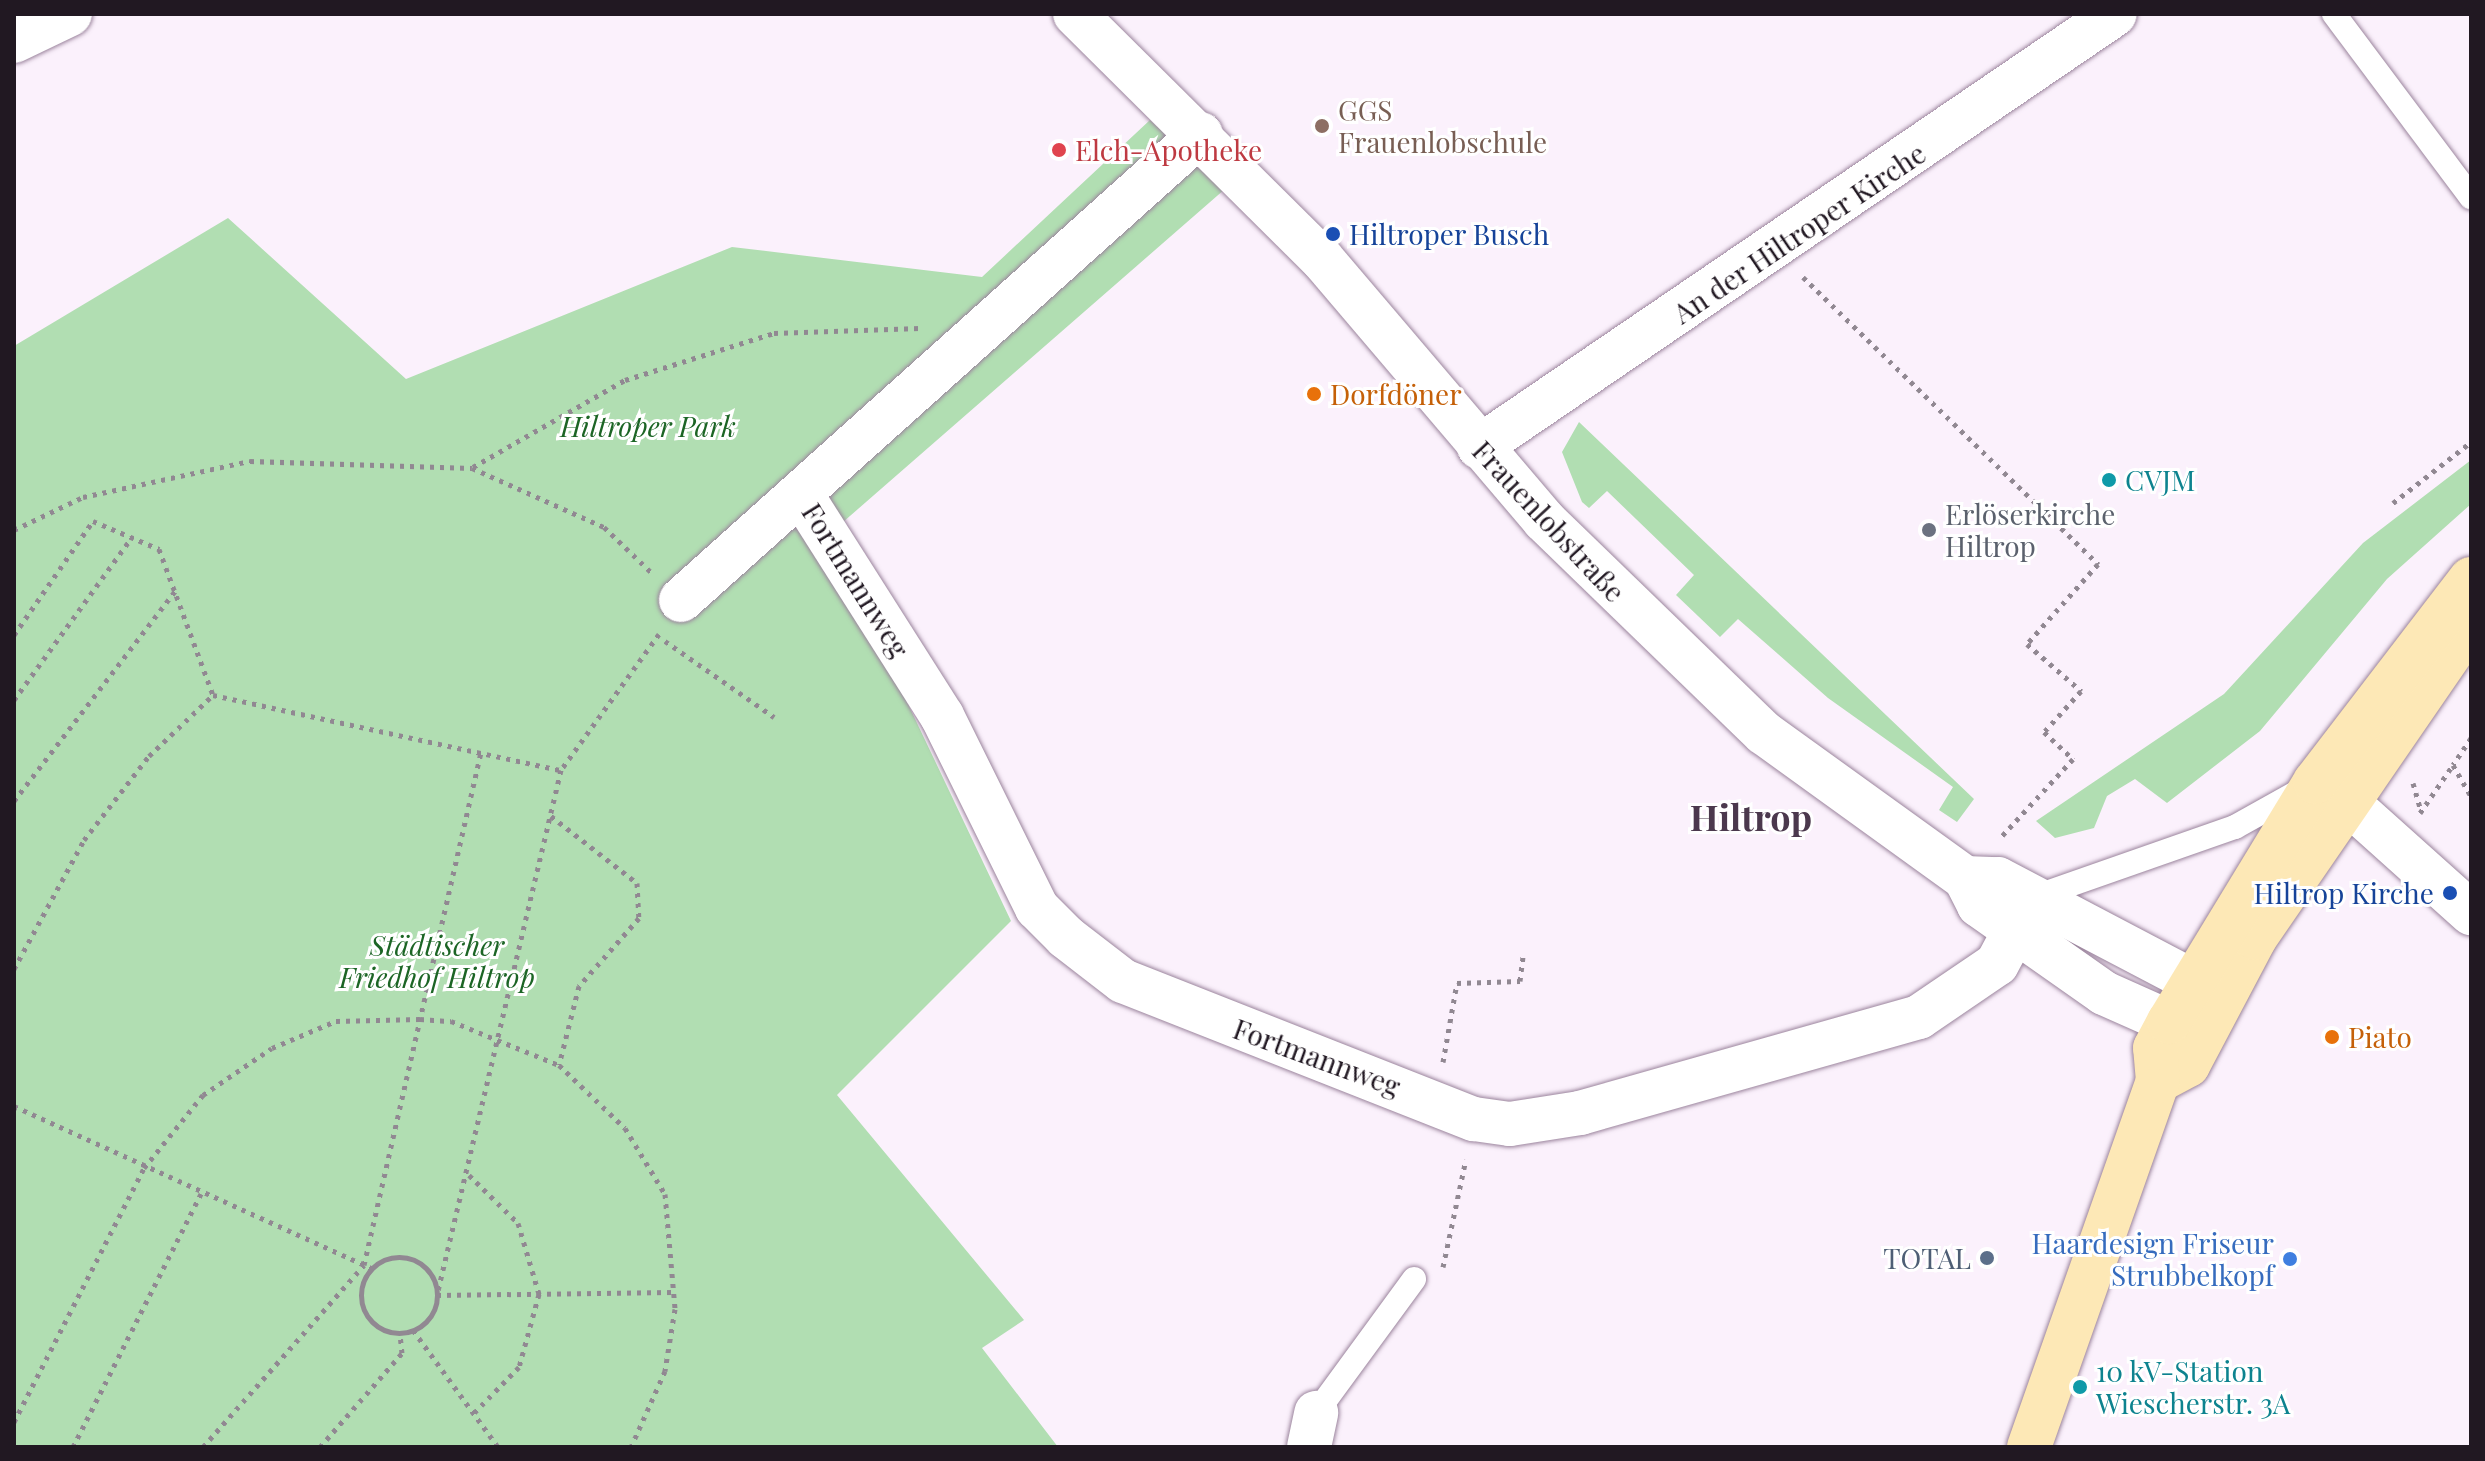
<!DOCTYPE html>
<html>
<head>
<meta charset="utf-8">
<style>
	body { margin:0 }
	#map { position:relative; width:2485px; height:1461px; overflow:hidden; background:#fbf1fc; font-family:"Playfair Display",serif }
	div>[style] { position:absolute }
	.green>* { inset:0; background:#b1deb2 }
	.path>* { height:5px; margin-top:-2.5px; transform-origin:0; background:repeating-linear-gradient(90deg,#918892 0 4px,transparent 0 10px) }
	.path>.ring { margin:-2.5px; padding:0; box-sizing:content-box; background:none; border:5px solid #918892; border-radius:50% }
	.roads { filter:drop-shadow(0 0 2px #9b849d) drop-shadow(0 0 2px #9b849d) }
	.lane>* { height:24px; margin:-12px; padding:0 12px; transform-origin:12px; border-radius:12px; background:#fff }
	.street>* { height:44px; margin:-22px; padding:0 22px; transform-origin:22px; border-radius:22px; background:#fff }
	.secondary>* { height:44px; margin:-22px; padding:0 22px; transform-origin:22px; border-radius:22px; background:#fde8b6 }
	.dots>* { width:22px; height:22px; translate:-50% -50%; box-sizing:border-box; border:4px solid #fff; border-radius:50% }
	span { translate:-50% -50%; white-space:nowrap; text-align:center; line-height:1.15; -webkit-text-stroke:6px #fff; paint-order:stroke }
	.education-label { font-size:28px; color:#785e54 }
	.left { translate:0 -50%; text-align:left }
	.health-label { font-size:28px; color:#be3a42 }
	.street-label { font-size:28px; color:#211822 }
	.transit-label { font-size:28px; color:#164399 }
	.right { translate:-100% -50%; text-align:right }
	.food-label { font-size:28px; color:#c56008 }
	.park-label { font-size:28px; color:#1c6525; font-style:italic }
	.culture-label { font-size:28px; color:#0d838f }
	.worship-label { font-size:28px; color:#5b616d }
	.shop-label { font-size:28px; color:#366cbe }
	.service-label { font-size:28px; color:#4e5e75 }
	.district-label { font-size:36px; color:#4b384d; font-weight:700 }
	.frame { position:absolute; inset:0; border:16px solid #211822; pointer-events:none }
</style>
</head>
<body>
<div id="map">
	<div class="green">
		<i style="clip-path:polygon(1150px 120px,1225px 189px,819px 543px,879px 643px,1011px 921px,837px 1095px,1024px 1320px,982px 1348px,1058px 1447px,14px 1447px,14px 346px,228px 218px,406px 379px,732px 247px,982px 277px)"></i>
		<i style="clip-path:polygon(1579px 422px,1974px 799px,1957px 822px,1939px 810px,1953px 787px,1828px 698px,1738px 619px,1720px 637px,1676px 595px,1694px 575px,1607px 491px,1589px 508px,1582px 502px,1562px 452px)"></i>
		<i style="clip-path:polygon(2471px 460px,2471px 504px,2387px 579px,2260px 731px,2167px 803px,2135px 779px,2107px 796px,2094px 828px,2055px 838px,2036px 821px,2224px 694px,2363px 543px)"></i>
	</div>
	<div class="path">
		<i style="left:1803px;top:277px;width:412px;rotate:44.2deg"></i>
		<i style="left:2098px;top:564px;width:107px;rotate:131.6deg"></i>
		<i style="left:2027px;top:644px;width:72px;rotate:41deg"></i>
		<i style="left:2081px;top:691px;width:55px;rotate:132.1deg"></i>
		<i style="left:2044px;top:732px;width:40px;rotate:43deg"></i>
		<i style="left:2073px;top:759px;width:105px;rotate:132.7deg"></i>
		<i style="left:473px;top:467px;width:175px;rotate:-29.8deg"></i>
		<i style="left:625px;top:380px;width:156px;rotate:-17.5deg"></i>
		<i style="left:774px;top:333px;width:146px;rotate:-2deg"></i>
		<i style="left:2393px;top:503px;width:99px;rotate:-38deg"></i>
		<i style="left:14px;top:530px;width:76px;rotate:-25.6deg"></i>
		<i style="left:83px;top:497px;width:171px;rotate:-12.2deg"></i>
		<i style="left:250px;top:461px;width:222px;rotate:1.8deg"></i>
		<i style="left:472px;top:468px;width:145px;rotate:24.1deg"></i>
		<i style="left:604px;top:527px;width:65px;rotate:43.8deg"></i>
		<i style="left:659px;top:634px;width:168px;rotate:125.8deg"></i>
		<i style="left:561px;top:770px;width:539px;rotate:103.29deg"></i>
		<i style="left:437px;top:1295px;width:236px;rotate:-0.7deg"></i>
		<i style="left:14px;top:635px;width:139px;rotate:-55.3deg"></i>
		<i style="left:93px;top:521px;width:72px;rotate:23deg"></i>
		<i style="left:159px;top:549px;width:156px;rotate:69.7deg"></i>
		<i style="left:665px;top:641px;width:133px;rotate:34.9deg"></i>
		<i style="left:14px;top:700px;width:201px;rotate:-54.1deg"></i>
		<i style="left:2471px;top:738px;width:32px;rotate:124deg"></i>
		<i style="left:2453px;top:765px;width:36px;rotate:60deg"></i>
		<i style="left:2413px;top:783px;width:26px;rotate:74deg"></i>
		<i style="left:14px;top:801px;width:265px;rotate:-52.5deg"></i>
		<i style="left:2420px;top:813px;width:58px;rotate:-55.5deg"></i>
		<i style="left:551px;top:816px;width:109px;rotate:37.9deg"></i>
		<i style="left:637px;top:883px;width:35px;rotate:87deg"></i>
		<i style="left:639px;top:918px;width:91px;rotate:131.4deg"></i>
		<i style="left:579px;top:986px;width:81px;rotate:104.2deg"></i>
		<i style="left:14px;top:969px;width:147px;rotate:-61.5deg"></i>
		<i style="left:84px;top:840px;width:106px;rotate:-52.3deg"></i>
		<i style="left:149px;top:756px;width:88px;rotate:-43.6deg"></i>
		<i style="left:213px;top:695px;width:356px;rotate:12.2deg"></i>
		<i style="left:1443px;top:1062px;width:80px;rotate:-80deg"></i>
		<i style="left:1457px;top:983px;width:63px;rotate:-1.8deg"></i>
		<i style="left:1520px;top:981px;width:26px;rotate:-83deg"></i>
		<i style="left:14px;top:1106px;width:394px;rotate:24.4deg"></i>
		<i style="left:469px;top:1175px;width:69px;rotate:44.4deg"></i>
		<i style="left:518px;top:1223px;width:74px;rotate:73.5deg"></i>
		<i style="left:539px;top:1294px;width:76px;rotate:105.3deg"></i>
		<i style="left:519px;top:1367px;width:64px;rotate:134.4deg"></i>
		<i class="ring" style="left:361px;top:1257px;width:71px;height:71px"></i>
		<i style="left:1443px;top:1267px;width:110px;rotate:-78deg"></i>
		<i style="left:413px;top:1330px;width:145px;rotate:54deg"></i>
		<i style="left:14px;top:1422px;width:285px;rotate:-62.9deg"></i>
		<i style="left:144px;top:1168px;width:94px;rotate:-51.1deg"></i>
		<i style="left:203px;top:1095px;width:83px;rotate:-34.3deg"></i>
		<i style="left:272px;top:1048px;width:69px;rotate:-22.9deg"></i>
		<i style="left:336px;top:1021px;width:84px;rotate:-1.4deg"></i>
		<i style="left:420px;top:1019px;width:31px;rotate:4deg"></i>
		<i style="left:451px;top:1021px;width:117px;rotate:22.2deg"></i>
		<i style="left:559px;top:1065px;width:91px;rotate:43.7deg"></i>
		<i style="left:625px;top:1128px;width:77px;rotate:58.8deg"></i>
		<i style="left:665px;top:1194px;width:115px;rotate:85deg"></i>
		<i style="left:675px;top:1309px;width:63px;rotate:99.2deg"></i>
		<i style="left:665px;top:1371px;width:83px;rotate:114.1deg"></i>
		<i style="left:73px;top:1447px;width:284px;rotate:-63.2deg"></i>
		<i style="left:203px;top:1447px;width:243px;rotate:-48.5deg"></i>
		<i style="left:364px;top:1265px;width:526px;rotate:-77.15deg"></i>
		<i style="left:320px;top:1447px;width:125px;rotate:-48.9deg"></i>
		<i style="left:402px;top:1353px;width:20px;rotate:-96deg"></i>
	</div>
	<div class="roads">
		<div class="lane">
			<i style="left:2334px;top:14px;width:229px;rotate:53.2deg"></i>
			<i style="left:2032px;top:898px;width:215px;rotate:-19.3deg"></i>
			<i style="left:2235px;top:827px;width:78px;rotate:-29.2deg"></i>
			<i style="left:1316px;top:1413px;width:166px;rotate:-53.8deg"></i>
		</div>
		<div class="street">
			<i style="left:1075px;top:14px;width:348px;rotate:44.8deg"></i>
			<i style="left:1322px;top:259px;width:343px;rotate:49.6deg"></i>
			<i style="left:1544px;top:520px;width:306px;rotate:44.1deg"></i>
			<i style="left:1764px;top:733px;width:248px;rotate:35.8deg"></i>
			<i style="left:1965px;top:878px;width:33px;rotate:2deg"></i>
			<i style="left:1998px;top:879px;width:217px;rotate:27.7deg"></i>
			<i style="left:2190px;top:980px;width:43px;rotate:60.4deg"></i>
			<i style="left:2211px;top:1017px;width:42px;rotate:173.2deg"></i>
			<i style="left:2169px;top:1022px;width:71px;rotate:-156deg"></i>
			<i style="left:2104px;top:993px;width:153px;rotate:-144.9deg"></i>
			<i style="left:1979px;top:905px;width:30px;rotate:-117deg"></i>
			<i style="left:14px;top:41px;width:62px;rotate:-25.7deg"></i>
			<i style="left:1479px;top:447px;width:769px;rotate:-34.25deg"></i>
			<i style="left:801px;top:494px;width:263px;rotate:57.6deg"></i>
			<i style="left:942px;top:716px;width:214px;rotate:63.7deg"></i>
			<i style="left:1037px;top:908px;width:41px;rotate:45deg"></i>
			<i style="left:1066px;top:937px;width:72px;rotate:37.7deg"></i>
			<i style="left:1123px;top:981px;width:377px;rotate:21.5deg"></i>
			<i style="left:1474px;top:1119px;width:36px;rotate:8deg"></i>
			<i style="left:1510px;top:1124px;width:71px;rotate:-8.9deg"></i>
			<i style="left:1580px;top:1113px;width:352px;rotate:-15.8deg"></i>
			<i style="left:1919px;top:1017px;width:94px;rotate:-34.2deg"></i>
			<i style="left:1997px;top:964px;width:64px;rotate:-61.8deg"></i>
			<i style="left:681px;top:600px;width:698px;rotate:-41.87deg"></i>
			<i style="left:2346px;top:801px;width:168px;rotate:41.9deg"></i>
			<i style="left:1309px;top:1447px;width:35px;rotate:-78deg"></i>
		</div>
		<div class="secondary">
			<i style="left:2158px;top:1081px;width:34px;rotate:-28deg"></i>
			<i style="left:2188px;top:1065px;width:144px;rotate:-62.2deg"></i>
			<i style="left:2255px;top:938px;width:381px;rotate:-55.5deg"></i>
			<i style="left:2029px;top:1447px;width:388px;rotate:-70.6deg"></i>
			<i style="left:2158px;top:1081px;width:33px;rotate:-95deg"></i>
			<i style="left:2155px;top:1048px;width:30px;rotate:-62deg"></i>
			<i style="left:2169px;top:1022px;width:281px;rotate:-58.7deg"></i>
			<i style="left:2315px;top:782px;width:256px;rotate:-52.5deg"></i>
		</div>
	</div>
	<div class="dots">
		<i style="left:1322px;top:126px;background:#8d6e63"></i>
		<i style="left:1059px;top:150px;background:#e0444e"></i>
		<i style="left:1333px;top:234px;background:#1a4fb4"></i>
		<i style="left:1314px;top:394px;background:#e8710a"></i>
		<i style="left:2109px;top:480px;background:#0f9aa8"></i>
		<i style="left:1929px;top:530px;background:#6b7280"></i>
		<i style="left:2450px;top:893px;background:#1a4fb4"></i>
		<i style="left:2332px;top:1037px;background:#e8710a"></i>
		<i style="left:1987px;top:1258px;background:#5c6f8a"></i>
		<i style="left:2290px;top:1259px;background:#3f7fe0"></i>
		<i style="left:2080px;top:1387px;background:#0f9aa8"></i>
	</div>
	<div class="education-label">
		<span class="left" style="left:1338px;top:126px">GGS<br>Frauenlobschule</span>
	</div>
	<div class="health-label">
		<span class="left" style="left:1075px;top:150px">Elch-Apotheke</span>
	</div>
	<div class="street-label">
		<span style="left:1799px;top:233px;rotate:-34deg">An der Hiltroper Kirche</span>
		<span style="left:1549px;top:521px;rotate:47deg">Frauenlobstraße</span>
		<span style="left:856px;top:580px;rotate:58deg">Fortmannweg</span>
		<span style="left:1317px;top:1057px;rotate:20deg">Fortmannweg</span>
	</div>
	<div class="transit-label">
		<span class="left" style="left:1349px;top:234px">Hiltroper Busch</span>
		<span class="right" style="left:2434px;top:893px">Hiltrop Kirche</span>
	</div>
	<div class="food-label">
		<span class="left" style="left:1330px;top:394px">Dorfdöner</span>
		<span class="left" style="left:2348px;top:1037px">Piato</span>
	</div>
	<div class="park-label">
		<span style="left:648px;top:426px">Hiltroper Park</span>
		<span style="left:437px;top:961px">Städtischer<br>Friedhof Hiltrop</span>
	</div>
	<div class="culture-label">
		<span class="left" style="left:2125px;top:480px">CVJM</span>
		<span class="left" style="left:2096px;top:1387px">10 kV-Station<br>Wiescherstr. 3A</span>
	</div>
	<div class="worship-label">
		<span class="left" style="left:1945px;top:530px">Erlöserkirche<br>Hiltrop</span>
	</div>
	<div class="shop-label">
		<span class="right" style="left:2274px;top:1259px">Haardesign Friseur<br>Strubbelkopf</span>
	</div>
	<div class="service-label">
		<span class="right" style="left:1971px;top:1258px">TOTAL</span>
	</div>
	<div class="district-label">
		<span style="left:1751px;top:817px">Hiltrop</span>
	</div>
	<div class="frame"></div>
</div>
</body>
</html>
